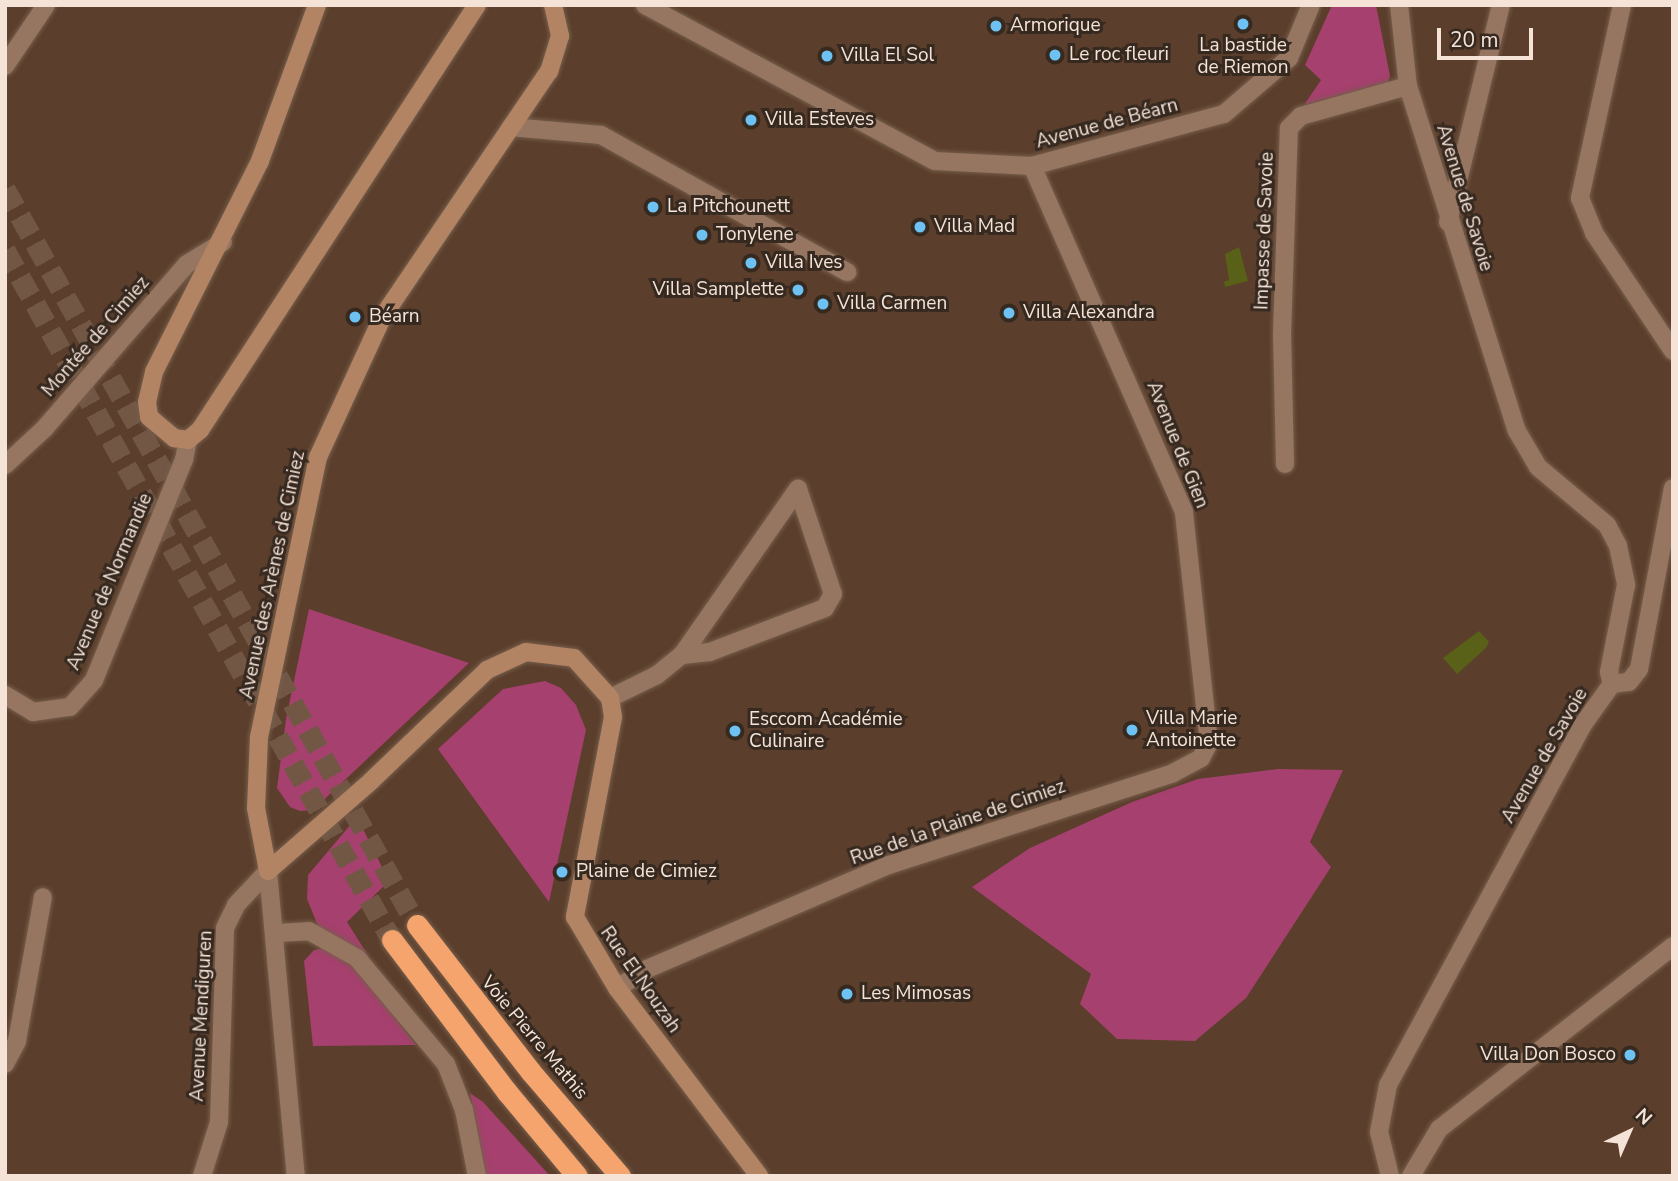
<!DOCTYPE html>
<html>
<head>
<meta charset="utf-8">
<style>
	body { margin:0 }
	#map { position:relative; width:1678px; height:1181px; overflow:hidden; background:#5b3e2b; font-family:"Nunito Sans",sans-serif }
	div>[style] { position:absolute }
	.green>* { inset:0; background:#a6406e }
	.water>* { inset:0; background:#596018 }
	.highway-tunnel>* { height:21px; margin-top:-10.5px; transform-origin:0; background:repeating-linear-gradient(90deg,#725745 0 21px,transparent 0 31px) }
	.roads { filter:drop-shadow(0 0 2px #765e4c) drop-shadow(0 0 2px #765e4c) }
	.street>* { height:18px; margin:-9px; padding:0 9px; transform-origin:9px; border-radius:9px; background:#967661 }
	.secondary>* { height:18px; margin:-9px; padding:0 9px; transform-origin:9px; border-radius:9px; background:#b28464 }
	.highway>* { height:21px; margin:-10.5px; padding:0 10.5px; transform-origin:10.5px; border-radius:10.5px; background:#f4a46c }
	.dots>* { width:19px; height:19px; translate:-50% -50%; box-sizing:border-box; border:4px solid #362920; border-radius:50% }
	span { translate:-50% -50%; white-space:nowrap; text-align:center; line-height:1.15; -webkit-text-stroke:6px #362920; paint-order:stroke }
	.poi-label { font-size:19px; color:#f5e3d7 }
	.left { translate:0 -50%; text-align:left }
	.right { translate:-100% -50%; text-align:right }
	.street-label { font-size:19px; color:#f5e3d7 }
	.frame { position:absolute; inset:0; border:7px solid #f5e3d7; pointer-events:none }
	.north { position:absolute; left:1594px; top:1097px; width:70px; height:70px; -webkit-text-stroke:5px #362920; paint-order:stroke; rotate:44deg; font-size:19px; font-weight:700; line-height:28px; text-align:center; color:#f5e3d7 }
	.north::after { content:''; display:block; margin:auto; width:24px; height:32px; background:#f5e3d7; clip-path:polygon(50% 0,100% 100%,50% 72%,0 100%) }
	.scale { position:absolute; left:1437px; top:28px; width:96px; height:32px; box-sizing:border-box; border:4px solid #f5e3d7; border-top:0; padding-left:9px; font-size:21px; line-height:24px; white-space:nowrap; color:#f5e3d7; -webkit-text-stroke:5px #362920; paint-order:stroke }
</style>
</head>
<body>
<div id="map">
	<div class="green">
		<i style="clip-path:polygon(1332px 5px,1376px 5px,1390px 76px,1388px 82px,1304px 105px,1321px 80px,1305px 65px)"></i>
		<i style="clip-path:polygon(309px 609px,469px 663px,313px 810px,300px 811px,290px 807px,277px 788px,286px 719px)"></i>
		<i style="clip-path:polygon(545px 681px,561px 688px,576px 705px,586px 730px,549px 902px,438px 749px,503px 689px)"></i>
		<i style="clip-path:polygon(1278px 769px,1343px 770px,1310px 842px,1331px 867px,1246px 998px,1195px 1041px,1117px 1039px,1080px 1004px,1091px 974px,972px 887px,1030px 848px,1132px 802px,1198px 779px)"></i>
		<i style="clip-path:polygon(357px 817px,389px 881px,347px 922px,376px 968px,318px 926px,307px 899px,308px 875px)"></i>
		<i style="clip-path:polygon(325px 948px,358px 970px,416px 1045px,313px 1046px,304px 961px,314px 950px)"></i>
		<i style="clip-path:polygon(470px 1093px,483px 1102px,550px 1176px,486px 1176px)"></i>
	</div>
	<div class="water">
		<i style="clip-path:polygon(1239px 247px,1248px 281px,1225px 287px,1224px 282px,1229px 280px,1225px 254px)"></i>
		<i style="clip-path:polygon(1479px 631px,1489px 642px,1486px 648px,1457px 674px,1443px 658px)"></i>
	</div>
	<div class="highway-tunnel">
		<i style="left:5px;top:189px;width:843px;rotate:60.76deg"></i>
		<i style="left:5px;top:250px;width:791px;rotate:60.71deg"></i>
	</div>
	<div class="roads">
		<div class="street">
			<i style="left:645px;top:5px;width:329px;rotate:28.3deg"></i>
			<i style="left:935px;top:161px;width:97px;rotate:3deg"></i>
			<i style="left:1032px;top:166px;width:199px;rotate:-15.2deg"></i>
			<i style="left:1224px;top:114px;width:86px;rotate:-40.7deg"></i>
			<i style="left:1289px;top:58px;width:57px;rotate:-67.5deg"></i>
			<i style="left:1399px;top:5px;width:81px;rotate:83.7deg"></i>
			<i style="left:1408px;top:86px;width:362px;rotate:72.5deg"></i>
			<i style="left:1517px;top:431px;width:42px;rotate:59.7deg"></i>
			<i style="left:1538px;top:467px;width:90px;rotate:40deg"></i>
			<i style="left:1607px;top:525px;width:24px;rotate:62deg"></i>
			<i style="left:1618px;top:546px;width:40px;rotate:78deg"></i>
			<i style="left:1626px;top:585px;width:89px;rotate:101.1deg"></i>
			<i style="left:1609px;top:672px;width:12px;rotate:76deg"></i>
			<i style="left:1622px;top:5px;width:198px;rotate:102.3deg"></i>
			<i style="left:1580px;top:198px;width:38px;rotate:68deg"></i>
			<i style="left:1594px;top:233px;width:142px;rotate:56.2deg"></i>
			<i style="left:5px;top:66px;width:73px;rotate:-56.1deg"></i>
			<i style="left:511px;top:127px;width:90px;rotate:5.1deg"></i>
			<i style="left:601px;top:135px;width:282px;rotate:29.1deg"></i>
			<i style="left:1448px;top:222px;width:223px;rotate:-76.3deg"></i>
			<i style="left:1285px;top:464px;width:129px;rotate:-91.3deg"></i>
			<i style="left:1282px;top:335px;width:207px;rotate:-88.1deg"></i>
			<i style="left:1289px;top:128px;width:17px;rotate:-45deg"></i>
			<i style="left:1301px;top:116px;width:111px;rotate:-15.7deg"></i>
			<i style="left:5px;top:465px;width:53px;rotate:-42.7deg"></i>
			<i style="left:44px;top:429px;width:218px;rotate:-49.1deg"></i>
			<i style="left:187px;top:264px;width:42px;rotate:-31.4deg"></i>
			<i style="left:1612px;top:684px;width:17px;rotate:-7deg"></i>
			<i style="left:1629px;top:682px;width:16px;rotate:-52deg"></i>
			<i style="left:1639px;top:669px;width:184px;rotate:-79.4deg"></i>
			<i style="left:5px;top:695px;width:33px;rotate:31deg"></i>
			<i style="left:33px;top:712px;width:37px;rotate:-8deg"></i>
			<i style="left:70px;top:707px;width:36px;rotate:-48deg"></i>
			<i style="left:94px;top:680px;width:238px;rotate:-67.8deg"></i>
			<i style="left:184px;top:460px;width:20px;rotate:-79deg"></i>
			<i style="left:610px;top:698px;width:52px;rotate:-26.1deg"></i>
			<i style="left:657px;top:675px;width:32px;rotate:-39deg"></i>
			<i style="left:682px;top:655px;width:203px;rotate:-55.1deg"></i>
			<i style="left:798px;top:489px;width:111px;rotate:71.6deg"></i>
			<i style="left:833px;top:594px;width:16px;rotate:120deg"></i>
			<i style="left:825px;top:608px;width:123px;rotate:159.1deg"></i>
			<i style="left:710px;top:652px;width:28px;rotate:174deg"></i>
			<i style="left:268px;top:871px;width:306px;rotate:84.8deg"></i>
			<i style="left:276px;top:933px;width:33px;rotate:-3deg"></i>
			<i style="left:309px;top:931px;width:55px;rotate:29.4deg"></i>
			<i style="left:357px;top:958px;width:138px;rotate:50deg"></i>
			<i style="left:446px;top:1064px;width:49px;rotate:68.6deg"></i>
			<i style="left:464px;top:1110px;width:67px;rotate:78.9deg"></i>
			<i style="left:617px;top:988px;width:36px;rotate:-32deg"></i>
			<i style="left:647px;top:969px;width:263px;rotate:-23.3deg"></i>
			<i style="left:889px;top:865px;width:299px;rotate:-17.9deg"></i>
			<i style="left:1173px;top:773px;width:32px;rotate:-28deg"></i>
			<i style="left:1201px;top:758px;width:17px;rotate:-62deg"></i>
			<i style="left:1209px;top:743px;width:232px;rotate:-96.2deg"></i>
			<i style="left:1184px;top:512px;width:378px;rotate:-113.7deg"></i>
			<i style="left:5px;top:1064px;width:26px;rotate:-62deg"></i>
			<i style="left:17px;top:1041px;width:146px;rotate:-79.8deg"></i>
			<i style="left:202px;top:1176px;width:57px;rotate:-72.5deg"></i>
			<i style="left:219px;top:1122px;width:194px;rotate:-88.2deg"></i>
			<i style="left:225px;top:928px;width:25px;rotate:-64deg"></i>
			<i style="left:236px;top:905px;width:47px;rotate:-46.7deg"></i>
			<i style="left:1390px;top:1176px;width:45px;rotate:-104deg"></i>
			<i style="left:1379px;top:1132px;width:48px;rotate:-79.2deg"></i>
			<i style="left:1388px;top:1085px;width:408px;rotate:-61.6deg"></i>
			<i style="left:1582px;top:726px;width:52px;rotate:-54.5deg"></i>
			<i style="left:1411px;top:1176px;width:55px;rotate:-59.2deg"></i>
			<i style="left:1439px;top:1129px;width:297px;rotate:-38deg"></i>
		</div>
		<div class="secondary">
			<i style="left:317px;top:5px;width:166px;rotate:110.1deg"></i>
			<i style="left:260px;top:161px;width:236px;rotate:116.7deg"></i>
			<i style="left:154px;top:372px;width:31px;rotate:103deg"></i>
			<i style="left:147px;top:402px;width:15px;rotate:82deg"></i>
			<i style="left:149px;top:417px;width:33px;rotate:40deg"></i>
			<i style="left:174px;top:438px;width:14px;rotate:8deg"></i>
			<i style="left:188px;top:440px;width:16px;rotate:-40deg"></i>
			<i style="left:200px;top:430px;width:507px;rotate:-56.91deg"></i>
			<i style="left:553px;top:5px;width:32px;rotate:77deg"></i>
			<i style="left:560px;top:36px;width:37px;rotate:107deg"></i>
			<i style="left:549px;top:71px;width:298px;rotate:124.1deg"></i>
			<i style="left:382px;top:318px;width:153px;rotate:114.7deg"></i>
			<i style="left:318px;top:457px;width:286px;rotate:101.9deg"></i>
			<i style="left:259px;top:737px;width:71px;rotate:92.4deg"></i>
			<i style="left:256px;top:808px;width:64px;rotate:79.2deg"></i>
			<i style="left:268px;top:871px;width:137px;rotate:-41.1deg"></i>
			<i style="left:371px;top:781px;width:161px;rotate:-43.7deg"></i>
			<i style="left:487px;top:670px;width:43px;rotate:-24.8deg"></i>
			<i style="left:526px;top:652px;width:48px;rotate:7.1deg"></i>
			<i style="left:574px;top:658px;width:54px;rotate:48deg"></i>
			<i style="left:610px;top:698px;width:19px;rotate:81deg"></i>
			<i style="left:613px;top:717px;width:204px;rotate:100.8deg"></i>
			<i style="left:575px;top:917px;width:82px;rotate:59.4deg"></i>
			<i style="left:617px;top:988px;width:236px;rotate:52.9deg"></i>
		</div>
		<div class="highway">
			<i style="left:417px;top:925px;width:186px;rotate:52.2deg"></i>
			<i style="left:531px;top:1072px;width:137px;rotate:49.4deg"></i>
			<i style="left:392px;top:940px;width:191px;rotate:52.9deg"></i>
			<i style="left:507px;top:1092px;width:109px;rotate:50.2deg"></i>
		</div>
	</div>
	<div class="dots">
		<i style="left:1243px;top:24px;background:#6dc2f3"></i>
		<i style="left:996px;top:26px;background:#6dc2f3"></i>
		<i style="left:1055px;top:55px;background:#6dc2f3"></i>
		<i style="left:827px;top:56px;background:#6dc2f3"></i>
		<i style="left:751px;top:120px;background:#6dc2f3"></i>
		<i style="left:653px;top:207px;background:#6dc2f3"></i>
		<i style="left:920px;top:227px;background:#6dc2f3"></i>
		<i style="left:702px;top:235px;background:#6dc2f3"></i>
		<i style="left:751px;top:263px;background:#6dc2f3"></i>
		<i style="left:798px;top:290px;background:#6dc2f3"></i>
		<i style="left:823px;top:304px;background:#6dc2f3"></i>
		<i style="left:1009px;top:313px;background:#6dc2f3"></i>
		<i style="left:355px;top:317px;background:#6dc2f3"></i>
		<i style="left:1132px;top:730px;background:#6dc2f3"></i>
		<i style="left:735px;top:731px;background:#6dc2f3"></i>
		<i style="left:562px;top:872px;background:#6dc2f3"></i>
		<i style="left:847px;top:994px;background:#6dc2f3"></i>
		<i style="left:1630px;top:1055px;background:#6dc2f3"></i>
	</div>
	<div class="poi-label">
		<span class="left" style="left:1010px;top:26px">Armorique</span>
		<span style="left:1243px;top:57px">La bastide<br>de Riemon</span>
		<span class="left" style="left:1069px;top:55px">Le roc fleuri</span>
		<span class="left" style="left:841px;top:56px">Villa El Sol</span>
		<span class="left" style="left:765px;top:120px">Villa Esteves</span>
		<span class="left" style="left:667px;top:207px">La Pitchounett</span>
		<span class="left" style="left:934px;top:227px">Villa Mad</span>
		<span class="left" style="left:716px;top:235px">Tonylene</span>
		<span class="left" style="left:765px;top:263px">Villa Ives</span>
		<span class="right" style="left:784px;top:290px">Villa Samplette</span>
		<span class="left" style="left:837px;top:304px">Villa Carmen</span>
		<span class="left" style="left:1023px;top:313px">Villa Alexandra</span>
		<span class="left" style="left:369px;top:317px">Béarn</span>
		<span class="left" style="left:1146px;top:730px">Villa Marie<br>Antoinette</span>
		<span class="left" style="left:749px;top:731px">Esccom Académie<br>Culinaire</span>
		<span class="left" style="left:576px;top:872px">Plaine de Cimiez</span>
		<span class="left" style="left:861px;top:994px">Les Mimosas</span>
		<span class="right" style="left:1616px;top:1055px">Villa Don Bosco</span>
	</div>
	<div class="street-label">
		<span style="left:1107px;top:124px;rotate:-15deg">Avenue de Béarn</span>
		<span style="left:1464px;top:198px;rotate:73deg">Avenue de Savoie</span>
		<span style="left:1265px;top:231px;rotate:-88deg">Impasse de Savoie</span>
		<span style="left:96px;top:337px;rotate:-49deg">Montée de Cimiez</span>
		<span style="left:1177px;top:445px;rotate:68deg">Avenue de Gien</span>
		<span style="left:273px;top:575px;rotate:-78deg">Avenue des Arènes de Cimiez</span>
		<span style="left:110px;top:582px;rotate:-67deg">Avenue de Normandie</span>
		<span style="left:1545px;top:756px;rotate:-60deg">Avenue de Savoie</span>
		<span style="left:958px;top:823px;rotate:-19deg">Rue de la Plaine de Cimiez</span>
		<span style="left:640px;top:980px;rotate:55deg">Rue El Nouzah</span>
		<span style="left:202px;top:1016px;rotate:-87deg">Avenue Mendiguren</span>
		<span style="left:534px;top:1038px;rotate:50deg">Voie Pierre Mathis</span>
	</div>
	<div class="frame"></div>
	<div class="north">N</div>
	<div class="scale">20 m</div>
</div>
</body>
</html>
